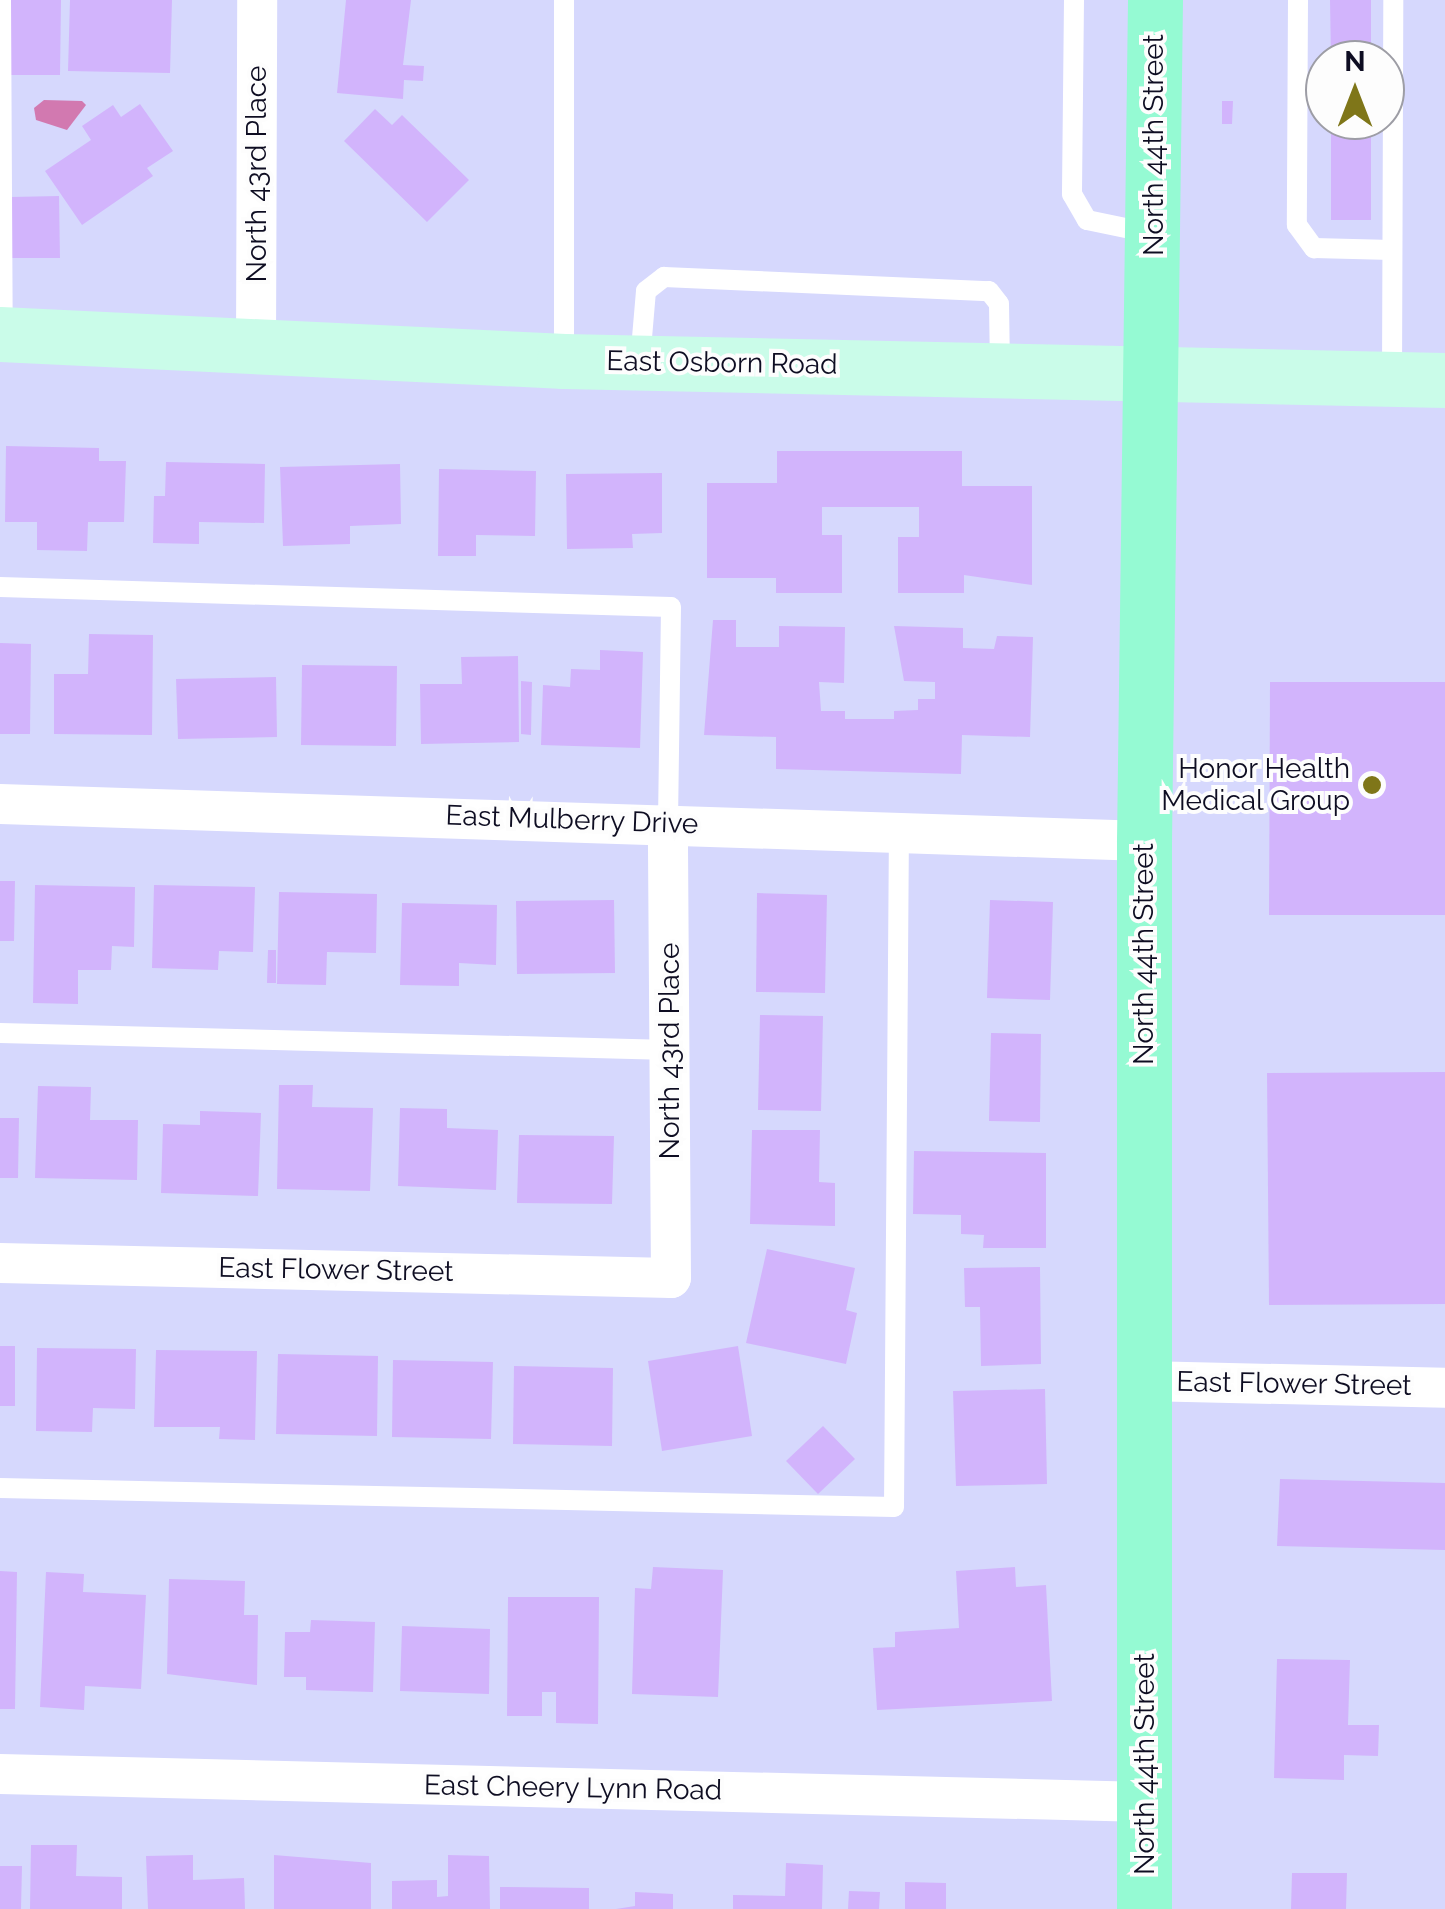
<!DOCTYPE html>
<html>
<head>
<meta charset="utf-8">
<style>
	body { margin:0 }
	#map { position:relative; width:1445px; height:1909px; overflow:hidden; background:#d6d8fd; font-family:Raleway,sans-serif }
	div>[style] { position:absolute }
	.water>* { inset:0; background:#d279b0 }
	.building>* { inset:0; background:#d2b4fc }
	.lane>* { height:20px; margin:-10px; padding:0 10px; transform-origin:10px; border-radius:10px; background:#fff }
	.street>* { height:40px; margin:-20px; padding:0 20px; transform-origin:20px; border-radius:20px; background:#fff }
	.secondary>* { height:55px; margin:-27.5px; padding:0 27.5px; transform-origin:27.5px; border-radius:27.5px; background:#cafce9 }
	.primary>* { height:55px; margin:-27.5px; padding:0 27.5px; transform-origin:27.5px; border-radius:27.5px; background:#95fad3 }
	.dots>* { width:28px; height:28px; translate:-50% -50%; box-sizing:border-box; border:5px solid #fdfdfd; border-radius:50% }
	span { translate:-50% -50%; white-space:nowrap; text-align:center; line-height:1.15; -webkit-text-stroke:8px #fdfdfd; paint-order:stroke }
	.street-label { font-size:28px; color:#0e0d22 }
	.poi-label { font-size:28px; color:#0e0d22 }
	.right { translate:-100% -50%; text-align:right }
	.north { position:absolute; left:1305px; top:40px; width:100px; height:100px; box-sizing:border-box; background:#fdfdfd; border:2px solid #9d9da5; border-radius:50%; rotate:0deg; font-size:28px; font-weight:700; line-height:40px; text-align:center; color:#0e0d22 }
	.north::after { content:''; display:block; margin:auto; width:35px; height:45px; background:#7f7619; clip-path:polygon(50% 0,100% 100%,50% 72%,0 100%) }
</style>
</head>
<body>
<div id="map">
	<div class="water">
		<i style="clip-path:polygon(44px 100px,82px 101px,86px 105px,67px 130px,36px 120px,34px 108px)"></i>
	</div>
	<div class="building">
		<i style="clip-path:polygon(11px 0,61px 0,60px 75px,11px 75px)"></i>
		<i style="clip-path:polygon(70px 0,172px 0,170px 73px,68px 71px)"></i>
		<i style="clip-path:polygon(346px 0,411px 0,403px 65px,424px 66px,423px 81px,404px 80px,403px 99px,337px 93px)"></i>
		<i style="clip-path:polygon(1330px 0,1371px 0,1371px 60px,1331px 60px)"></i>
		<i style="clip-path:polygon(1222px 101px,1233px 101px,1232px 124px,1222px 124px)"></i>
		<i style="clip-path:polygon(140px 104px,173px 151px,147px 168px,153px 176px,82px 225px,45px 171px,91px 140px,82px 126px,113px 105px,121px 117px)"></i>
		<i style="clip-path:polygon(375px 109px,392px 125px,402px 115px,469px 180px,427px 222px,344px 141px)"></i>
		<i style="clip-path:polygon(1331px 120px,1371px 120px,1371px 220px,1331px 220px)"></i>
		<i style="clip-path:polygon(59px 196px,60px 258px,12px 258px,11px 197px)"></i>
		<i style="clip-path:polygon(6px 446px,99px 448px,99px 461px,126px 461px,124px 522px,88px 522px,87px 551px,37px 550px,37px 522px,5px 522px)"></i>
		<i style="clip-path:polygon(777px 451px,962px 451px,962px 486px,1032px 486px,1032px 585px,964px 575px,964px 593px,898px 593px,898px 537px,919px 537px,919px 507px,822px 507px,822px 535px,842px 535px,842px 593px,776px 593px,776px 578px,707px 578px,707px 483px,777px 483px)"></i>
		<i style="clip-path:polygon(166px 462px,265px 464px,264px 523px,199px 522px,199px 544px,153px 543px,154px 496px,165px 496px)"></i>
		<i style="clip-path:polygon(400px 464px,401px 524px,350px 526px,350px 544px,283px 546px,280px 467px)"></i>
		<i style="clip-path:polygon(439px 469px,536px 471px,535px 536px,476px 535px,476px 556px,438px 556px)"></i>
		<i style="clip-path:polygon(662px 473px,662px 533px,632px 534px,633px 548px,567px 549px,566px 474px)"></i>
		<i style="clip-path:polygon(713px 620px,736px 620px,736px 647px,779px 647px,779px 626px,845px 627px,844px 683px,819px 682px,821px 711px,845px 711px,845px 719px,894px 719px,894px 711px,918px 710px,918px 699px,935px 699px,935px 682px,904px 681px,894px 626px,963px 628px,963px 648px,994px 649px,997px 636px,1033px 637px,1030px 737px,962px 735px,961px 774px,776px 769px,776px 737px,704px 735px)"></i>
		<i style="clip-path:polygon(89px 634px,153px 635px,152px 735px,54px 734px,54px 674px,88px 674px)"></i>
		<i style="clip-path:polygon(0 643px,31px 644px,30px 734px,0 734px)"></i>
		<i style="clip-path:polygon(600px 650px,643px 652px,640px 748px,541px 745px,543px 685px,570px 687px,571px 669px,600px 670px)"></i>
		<i style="clip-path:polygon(518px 656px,519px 742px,421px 744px,420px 684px,462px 684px,461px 657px)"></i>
		<i style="clip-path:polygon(302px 665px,397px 666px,396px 746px,301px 745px)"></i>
		<i style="clip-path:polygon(276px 677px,277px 737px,178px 739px,176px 679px)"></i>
		<i style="clip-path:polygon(521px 681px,532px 682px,531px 735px,521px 734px)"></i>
		<i style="clip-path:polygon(1270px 682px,1445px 682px,1445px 915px,1269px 915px)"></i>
		<i style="clip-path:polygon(0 881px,15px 881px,14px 941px,0 941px)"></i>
		<i style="clip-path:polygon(35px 885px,135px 887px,134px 947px,112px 946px,111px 970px,78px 970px,78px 1004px,33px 1003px)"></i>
		<i style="clip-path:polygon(154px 885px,255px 887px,253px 952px,219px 951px,218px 970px,152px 968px)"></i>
		<i style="clip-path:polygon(279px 892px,377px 894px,376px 953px,327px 952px,326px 985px,277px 984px)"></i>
		<i style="clip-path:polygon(757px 893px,827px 895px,825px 993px,756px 992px)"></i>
		<i style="clip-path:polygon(614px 900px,615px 973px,517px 974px,516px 901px)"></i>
		<i style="clip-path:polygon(990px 900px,1053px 902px,1050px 1000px,987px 998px)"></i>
		<i style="clip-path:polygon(402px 903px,497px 905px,496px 965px,459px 963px,459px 986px,400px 985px)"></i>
		<i style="clip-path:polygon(268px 950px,276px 950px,276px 983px,267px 983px)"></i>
		<i style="clip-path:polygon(760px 1015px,823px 1016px,821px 1111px,758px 1110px)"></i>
		<i style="clip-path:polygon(991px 1033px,1041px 1034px,1040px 1122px,989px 1121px)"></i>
		<i style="clip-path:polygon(1445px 1072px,1445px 1304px,1269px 1305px,1267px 1073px)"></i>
		<i style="clip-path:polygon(279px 1085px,313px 1085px,312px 1107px,373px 1108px,370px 1191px,277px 1189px)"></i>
		<i style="clip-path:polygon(38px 1086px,91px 1087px,90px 1120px,138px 1120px,137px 1180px,35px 1178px)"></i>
		<i style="clip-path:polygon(400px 1108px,447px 1109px,447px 1128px,498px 1130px,496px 1190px,398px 1186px)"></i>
		<i style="clip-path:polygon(200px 1111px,261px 1113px,258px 1196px,161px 1193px,163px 1124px,200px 1125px)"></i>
		<i style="clip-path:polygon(0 1118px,19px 1118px,18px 1178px,0 1178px)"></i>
		<i style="clip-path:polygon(752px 1130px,820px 1130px,819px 1182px,835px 1183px,835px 1226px,750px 1224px)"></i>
		<i style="clip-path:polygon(519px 1135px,614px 1136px,612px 1204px,517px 1203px)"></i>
		<i style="clip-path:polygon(914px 1151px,1046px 1153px,1046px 1248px,983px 1248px,984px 1235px,961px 1234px,961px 1215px,913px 1214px)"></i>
		<i style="clip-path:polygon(767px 1249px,855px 1268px,846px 1310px,857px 1313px,846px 1364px,746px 1343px)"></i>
		<i style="clip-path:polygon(1040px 1267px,1041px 1364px,981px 1366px,980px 1307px,965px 1307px,964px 1268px)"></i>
		<i style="clip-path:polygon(0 1346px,15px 1346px,15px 1406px,0 1406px)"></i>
		<i style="clip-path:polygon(738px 1346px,752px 1436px,662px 1451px,648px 1361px)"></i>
		<i style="clip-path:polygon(37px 1348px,136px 1349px,135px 1409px,93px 1408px,92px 1432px,36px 1431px)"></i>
		<i style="clip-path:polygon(156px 1350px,257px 1351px,255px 1440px,219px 1439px,220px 1427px,154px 1427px)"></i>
		<i style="clip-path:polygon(278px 1354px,378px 1356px,377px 1436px,276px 1434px)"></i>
		<i style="clip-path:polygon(393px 1360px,493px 1362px,491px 1439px,392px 1437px)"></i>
		<i style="clip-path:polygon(514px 1366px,613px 1368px,612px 1446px,513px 1444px)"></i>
		<i style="clip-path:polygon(1045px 1389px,1047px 1484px,956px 1486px,953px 1391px)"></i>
		<i style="clip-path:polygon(823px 1426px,855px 1459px,818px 1494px,786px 1461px)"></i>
		<i style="clip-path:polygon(1280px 1479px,1445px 1483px,1445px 1550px,1277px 1546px)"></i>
		<i style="clip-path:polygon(653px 1567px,723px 1570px,718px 1697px,632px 1694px,635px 1588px,651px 1589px)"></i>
		<i style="clip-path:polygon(1015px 1567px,1016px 1587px,1046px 1585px,1052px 1701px,877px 1710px,873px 1648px,895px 1647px,895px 1632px,959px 1628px,956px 1571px)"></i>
		<i style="clip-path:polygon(0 1571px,17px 1572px,15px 1709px,0 1709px)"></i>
		<i style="clip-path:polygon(46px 1572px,84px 1574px,83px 1592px,146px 1595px,141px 1689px,85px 1686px,84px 1710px,40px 1707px)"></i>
		<i style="clip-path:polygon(169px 1579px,245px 1581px,244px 1615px,258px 1615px,257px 1685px,167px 1674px)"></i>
		<i style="clip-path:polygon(508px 1597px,599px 1597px,598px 1724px,556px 1723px,556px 1692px,542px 1692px,542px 1716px,507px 1716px)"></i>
		<i style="clip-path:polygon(311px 1620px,375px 1622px,373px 1692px,306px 1690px,306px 1677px,284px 1677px,285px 1632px,310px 1632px)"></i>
		<i style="clip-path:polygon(402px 1626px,490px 1629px,489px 1694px,400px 1691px)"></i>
		<i style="clip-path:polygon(1277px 1659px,1350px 1660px,1348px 1725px,1379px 1725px,1378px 1756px,1344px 1755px,1344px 1780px,1274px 1778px)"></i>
		<i style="clip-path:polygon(31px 1845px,77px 1845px,76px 1876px,122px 1877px,122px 1909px,30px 1909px)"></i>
		<i style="clip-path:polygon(193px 1855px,193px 1880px,244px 1878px,245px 1909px,148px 1909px,146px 1856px)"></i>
		<i style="clip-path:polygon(274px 1855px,371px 1863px,371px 1909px,274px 1909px)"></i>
		<i style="clip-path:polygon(448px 1855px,489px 1856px,490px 1909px,392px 1909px,392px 1881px,437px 1880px,437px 1897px,448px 1896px)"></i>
		<i style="clip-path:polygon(786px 1863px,823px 1865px,822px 1909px,733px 1909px,733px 1895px,785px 1896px)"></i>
		<i style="clip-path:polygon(0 1866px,22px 1866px,21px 1909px,0 1909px)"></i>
		<i style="clip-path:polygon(1292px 1873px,1347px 1873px,1346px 1909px,1291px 1909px)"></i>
		<i style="clip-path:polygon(905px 1882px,946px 1883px,946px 1909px,905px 1909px)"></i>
		<i style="clip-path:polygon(500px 1887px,589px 1888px,589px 1909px,500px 1909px)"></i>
		<i style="clip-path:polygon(849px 1891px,880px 1892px,879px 1909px,848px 1909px)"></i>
		<i style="clip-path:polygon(635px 1892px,673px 1894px,673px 1909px,616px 1909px,635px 1906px)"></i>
	</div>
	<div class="lane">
		<i style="left:1px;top:0;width:333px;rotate:89.7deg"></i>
		<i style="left:1074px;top:0;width:194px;rotate:90.6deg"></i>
		<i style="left:1072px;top:194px;width:30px;rotate:60deg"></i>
		<i style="left:1087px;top:220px;width:64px;rotate:11.7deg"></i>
		<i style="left:1298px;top:0;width:225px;rotate:90.3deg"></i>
		<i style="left:1297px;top:225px;width:29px;rotate:54deg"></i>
		<i style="left:1314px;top:248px;width:78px;rotate:1.5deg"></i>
		<i style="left:564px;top:359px;width:359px;rotate:-90deg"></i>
		<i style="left:640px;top:361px;width:70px;rotate:-85.1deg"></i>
		<i style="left:646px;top:291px;width:23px;rotate:-38deg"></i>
		<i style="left:664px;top:277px;width:325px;rotate:2.5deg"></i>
		<i style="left:989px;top:291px;width:16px;rotate:52deg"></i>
		<i style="left:999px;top:304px;width:62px;rotate:89.1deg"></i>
		<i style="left:1392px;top:378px;width:378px;rotate:-89.8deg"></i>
		<i style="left:0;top:587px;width:671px;rotate:1.71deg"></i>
		<i style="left:671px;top:607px;width:216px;rotate:90.8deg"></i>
		<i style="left:0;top:1033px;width:670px;rotate:1.45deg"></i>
		<i style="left:0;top:1488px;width:894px;rotate:1.22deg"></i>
		<i style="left:894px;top:1507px;width:678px;rotate:-89.58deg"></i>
	</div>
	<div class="street">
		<i style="left:256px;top:348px;width:348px;rotate:-89.8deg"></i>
		<i style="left:0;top:804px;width:1145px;rotate:1.85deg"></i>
		<i style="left:0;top:1263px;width:671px;rotate:1.28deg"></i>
		<i style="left:671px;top:1278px;width:455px;rotate:-90.4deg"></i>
		<i style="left:1144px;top:1381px;width:301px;rotate:1.3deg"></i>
		<i style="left:0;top:1774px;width:1146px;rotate:1.4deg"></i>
	</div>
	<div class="secondary">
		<i style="left:0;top:334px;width:565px;rotate:2.74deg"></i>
		<i style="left:564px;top:361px;width:881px;rotate:1.24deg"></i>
	</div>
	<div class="primary">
		<i style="left:1144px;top:1909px;width:1068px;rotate:-90deg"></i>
		<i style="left:1144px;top:841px;width:841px;rotate:-89.25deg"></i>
	</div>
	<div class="dots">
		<i style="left:1372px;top:785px;background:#7f7619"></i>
	</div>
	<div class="street-label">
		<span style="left:1154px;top:145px;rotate:-90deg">North 44th Street</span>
		<span style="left:257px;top:174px;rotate:-90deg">North 43rd Place</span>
		<span style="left:722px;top:363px;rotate:1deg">East Osborn Road</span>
		<span style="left:572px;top:820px;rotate:2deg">East Mulberry Drive</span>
		<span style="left:1144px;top:954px;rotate:-90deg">North 44th Street</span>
		<span style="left:670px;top:1051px;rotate:-90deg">North 43rd Place</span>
		<span style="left:336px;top:1270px;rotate:1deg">East Flower Street</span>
		<span style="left:1294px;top:1384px;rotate:1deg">East Flower Street</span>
		<span style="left:1145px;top:1764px;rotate:-90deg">North 44th Street</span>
		<span style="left:573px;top:1788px;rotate:1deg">East Cheery Lynn Road</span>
	</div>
	<div class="poi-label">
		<span class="right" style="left:1350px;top:785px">Honor Health<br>Medical Group</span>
	</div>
	<div class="north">N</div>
</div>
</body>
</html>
